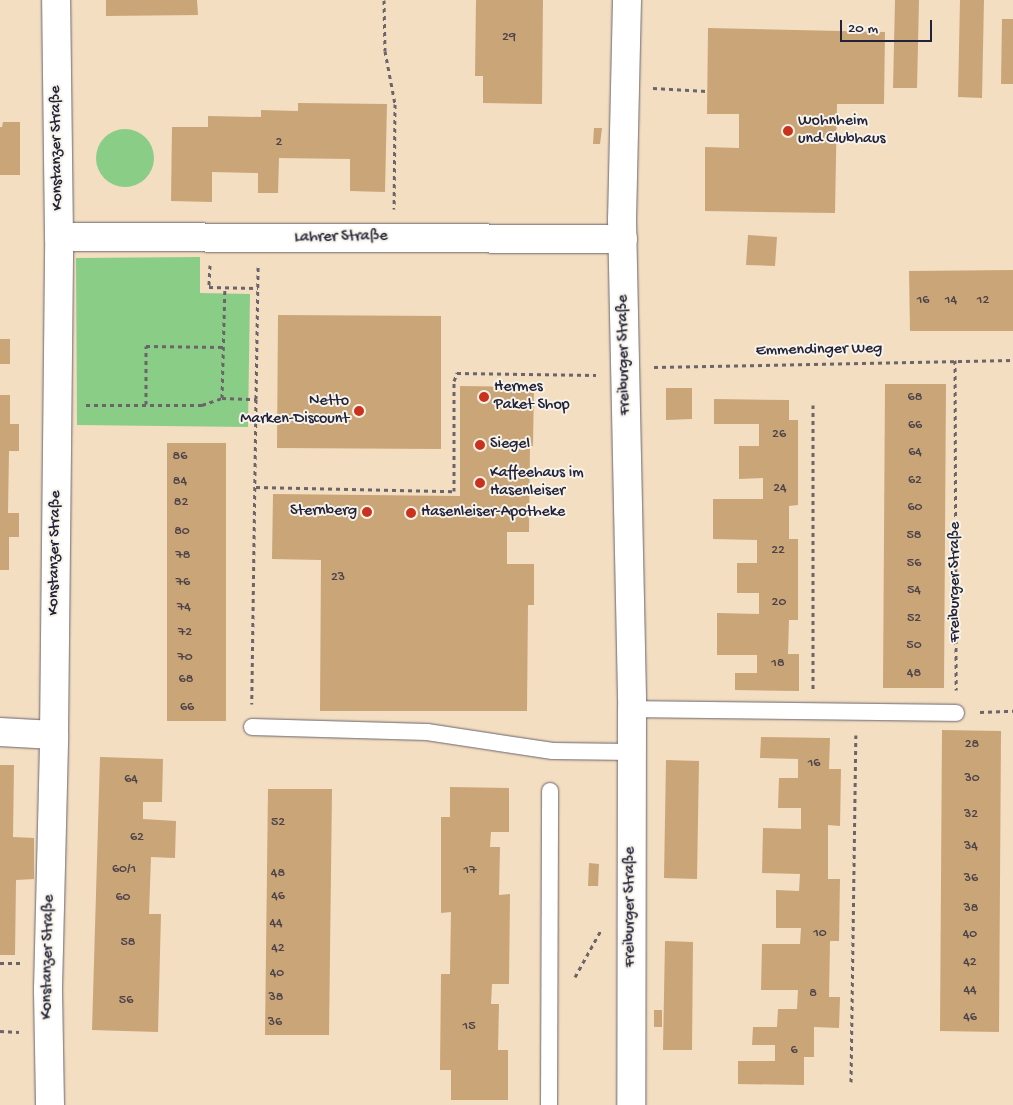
<!DOCTYPE html>
<html>
<head>
<meta charset="utf-8">
<style>
	body { margin:0 }
	#map { position:relative; width:1013px; height:1105px; overflow:hidden; background:#f3dec2; font-family:"Gochi Hand",sans-serif }
	div>[style] { position:absolute }
	.green>* { inset:0; background:#8acd86 }
	.round { border-radius:50% }
	.building>* { inset:0; background:#caa578 }
	.path>* { height:3px; margin-top:-1.5px; transform-origin:0; background:repeating-linear-gradient(90deg,#6b646a 0 4px,transparent 0 8px) }
	.roads { filter:drop-shadow(0 0 1px #6b646a) drop-shadow(0 0 1px #6b646a) }
	.lane>* { height:16px; margin:-8px; padding:0 8px; transform-origin:8px; border-radius:8px; background:#fff }
	.street>* { height:28px; margin:-14px; padding:0 14px; transform-origin:14px; border-radius:14px; background:#fff }
	.dots>* { width:14px; height:14px; translate:-50% -50%; box-sizing:border-box; border:2px solid #f7f3e8; border-radius:50% }
	span { translate:-50% -50%; white-space:nowrap; text-align:center; line-height:1.15; -webkit-text-stroke:4px #f7f3e8; paint-order:stroke }
	.number-label { font-size:14px; color:#4c434a }
	.number-label span { -webkit-text-stroke-width:0 }
	.poi-label { font-size:16px; color:#22223b }
	.left { translate:0 -50%; text-align:left }
	.right { translate:-100% -50%; text-align:right }
	.street-label { font-size:16px; color:#22223b }
	.scale { position:absolute; left:840px; top:20px; width:92px; height:22px; box-sizing:border-box; border:2px solid #22223b; border-top:0; padding-left:6px; font-size:15px; line-height:18px; white-space:nowrap; color:#22223b; -webkit-text-stroke:4px #f7f3e8; paint-order:stroke }
</style>
</head>
<body>
<div id="map">
	<div class="green">
		<i class="round" style="left:96px;top:129px;width:58px;height:58px"></i>
		<i style="clip-path:polygon(200px 257px,200px 293px,250px 294px,248px 427px,77px 425px,76px 258px)"></i>
	</div>
	<div class="building">
		<i style="clip-path:polygon(106px 0,197px 0,198px 15px,106px 16px)"></i>
		<i style="clip-path:polygon(476px 0,543px 0,542px 104px,483px 103px,483px 76px,475px 76px)"></i>
		<i style="clip-path:polygon(895px 0,919px 0,917px 88px,893px 88px)"></i>
		<i style="clip-path:polygon(960px 0,984px 0,982px 98px,958px 97px)"></i>
		<i style="clip-path:polygon(1002px 19px,1013px 19px,1013px 84px,1001px 84px)"></i>
		<i style="clip-path:polygon(708px 28px,885px 32px,884px 104px,837px 104px,835px 213px,705px 211px,705px 147px,739px 148px,739px 114px,707px 114px)"></i>
		<i style="clip-path:polygon(298px 103px,387px 104px,385px 192px,350px 191px,350px 159px,279px 158px,278px 193px,258px 193px,258px 173px,212px 172px,212px 202px,171px 201px,172px 127px,208px 127px,208px 116px,261px 117px,261px 110px,298px 111px)"></i>
		<i style="clip-path:polygon(3px 122px,20px 122px,20px 175px,0 175px,0 127px,2px 127px)"></i>
		<i style="clip-path:polygon(594px 128px,602px 128px,600px 144px,593px 144px)"></i>
		<i style="clip-path:polygon(748px 235px,777px 237px,775px 266px,746px 265px)"></i>
		<i style="clip-path:polygon(1013px 270px,1013px 331px,910px 331px,909px 271px)"></i>
		<i style="clip-path:polygon(278px 315px,441px 316px,441px 449px,277px 448px)"></i>
		<i style="clip-path:polygon(0 339px,10px 339px,10px 364px,0 364px)"></i>
		<i style="clip-path:polygon(885px 384px,946px 384px,944px 688px,883px 688px)"></i>
		<i style="clip-path:polygon(460px 386px,534px 387px,533px 446px,530px 446px,529px 532px,507px 532px,507px 564px,534px 564px,534px 605px,528px 605px,527px 711px,320px 711px,321px 560px,272px 559px,273px 494px,460px 496px)"></i>
		<i style="clip-path:polygon(666px 388px,692px 388px,692px 419px,666px 420px)"></i>
		<i style="clip-path:polygon(0 395px,10px 395px,10px 424px,19px 424px,19px 451px,9px 451px,8px 513px,19px 513px,19px 537px,9px 537px,9px 570px,0 570px)"></i>
		<i style="clip-path:polygon(714px 399px,789px 400px,789px 420px,798px 420px,798px 505px,789px 506px,789px 539px,798px 539px,798px 620px,789px 620px,788px 654px,799px 654px,799px 691px,735px 690px,735px 673px,757px 673px,757px 655px,717px 655px,717px 613px,759px 614px,759px 593px,737px 593px,737px 563px,757px 563px,757px 540px,713px 539px,713px 499px,763px 499px,763px 478px,739px 479px,739px 446px,759px 446px,759px 424px,714px 424px)"></i>
		<i style="clip-path:polygon(167px 443px,226px 443px,226px 721px,167px 721px)"></i>
		<i style="clip-path:polygon(942px 730px,1001px 731px,999px 1032px,940px 1031px)"></i>
		<i style="clip-path:polygon(761px 737px,830px 738px,829px 769px,841px 769px,840px 826px,828px 825px,828px 879px,840px 879px,839px 941px,830px 941px,829px 997px,840px 997px,839px 1028px,814px 1027px,814px 1057px,804px 1057px,804px 1085px,738px 1084px,738px 1061px,775px 1061px,775px 1045px,752px 1045px,753px 1027px,777px 1027px,778px 1009px,797px 1009px,798px 990px,761px 990px,762px 944px,800px 944px,801px 928px,776px 928px,776px 890px,799px 891px,800px 874px,762px 873px,763px 828px,801px 829px,801px 808px,778px 808px,779px 778px,798px 778px,798px 759px,760px 758px)"></i>
		<i style="clip-path:polygon(100px 757px,163px 759px,162px 802px,143px 802px,143px 819px,176px 821px,175px 858px,151px 857px,149px 914px,161px 914px,158px 1032px,92px 1030px)"></i>
		<i style="clip-path:polygon(666px 760px,699px 761px,697px 879px,664px 878px)"></i>
		<i style="clip-path:polygon(0 765px,14px 765px,13px 837px,34px 838px,34px 879px,16px 880px,15px 955px,0 955px)"></i>
		<i style="clip-path:polygon(450px 787px,509px 788px,509px 832px,491px 832px,490px 847px,500px 847px,499px 895px,510px 894px,509px 984px,492px 984px,491px 1004px,499px 1004px,498px 1050px,508px 1050px,508px 1100px,451px 1100px,451px 1070px,440px 1070px,441px 974px,450px 974px,451px 912px,441px 913px,441px 817px,450px 817px)"></i>
		<i style="clip-path:polygon(268px 789px,332px 789px,329px 1035px,265px 1035px)"></i>
		<i style="clip-path:polygon(589px 863px,599px 864px,598px 886px,588px 886px)"></i>
		<i style="clip-path:polygon(665px 941px,693px 942px,692px 1050px,663px 1050px)"></i>
		<i style="clip-path:polygon(654px 1010px,662px 1010px,662px 1027px,654px 1027px)"></i>
	</div>
	<div class="path">
		<i style="left:384px;top:0;width:51px;rotate:88.9deg"></i>
		<i style="left:385px;top:51px;width:54px;rotate:79.3deg"></i>
		<i style="left:395px;top:104px;width:105px;rotate:90.5deg"></i>
		<i style="left:653px;top:88px;width:54px;rotate:3.2deg"></i>
		<i style="left:210px;top:265px;width:22px;rotate:93deg"></i>
		<i style="left:209px;top:287px;width:49px;rotate:1.2deg"></i>
		<i style="left:955px;top:360px;width:330px;rotate:89.8deg"></i>
		<i style="left:654px;top:367px;width:359px;rotate:-1.1deg"></i>
		<i style="left:222px;top:398px;width:111px;rotate:-88.5deg"></i>
		<i style="left:256px;top:399px;width:132px;rotate:-89.1deg"></i>
		<i style="left:146px;top:404px;width:58px;rotate:-90deg"></i>
		<i style="left:146px;top:346px;width:77px;rotate:0.7deg"></i>
		<i style="left:86px;top:405px;width:116px"></i>
		<i style="left:202px;top:405px;width:21px;rotate:-19deg"></i>
		<i style="left:222px;top:398px;width:34px;rotate:2deg"></i>
		<i style="left:256px;top:399px;width:305px;rotate:90.8deg"></i>
		<i style="left:813px;top:405px;width:284px;rotate:90deg"></i>
		<i style="left:256px;top:487px;width:198px;rotate:1.2deg"></i>
		<i style="left:454px;top:491px;width:110px;rotate:-90deg"></i>
		<i style="left:454px;top:381px;width:9px;rotate:-69deg"></i>
		<i style="left:457px;top:373px;width:139px;rotate:0.8deg"></i>
		<i style="left:980px;top:712px;width:33px;rotate:-2deg"></i>
		<i style="left:0;top:963px;width:20px"></i>
		<i style="left:575px;top:977px;width:54px;rotate:-61deg"></i>
		<i style="left:0;top:1031px;width:19px;rotate:3deg"></i>
		<i style="left:851px;top:1082px;width:347px;rotate:-89.2deg"></i>
	</div>
	<div class="roads">
		<div class="lane">
			<i style="left:632px;top:709px;width:324px;rotate:0.7deg"></i>
			<i style="left:252px;top:727px;width:175px;rotate:1.6deg"></i>
			<i style="left:427px;top:732px;width:127px;rotate:8.6deg"></i>
			<i style="left:553px;top:751px;width:79px;rotate:0.7deg"></i>
			<i style="left:549px;top:1105px;width:314px;rotate:-89.8deg"></i>
		</div>
		<div class="street">
			<i style="left:627px;top:0;width:219px;rotate:91.3deg"></i>
			<i style="left:622px;top:219px;width:490px;rotate:88.8deg"></i>
			<i style="left:632px;top:709px;width:396px;rotate:90.1deg"></i>
			<i style="left:59px;top:237px;width:564px;rotate:0.2deg"></i>
			<i style="left:0;top:732px;width:54px;rotate:3.2deg"></i>
			<i style="left:50px;top:1105px;width:116px;rotate:-91deg"></i>
			<i style="left:48px;top:989px;width:254px;rotate:-88.6deg"></i>
			<i style="left:54px;top:735px;width:498px;rotate:-89.4deg"></i>
			<i style="left:59px;top:237px;width:237px;rotate:-90.7deg"></i>
		</div>
	</div>
	<div class="dots">
		<i style="left:788px;top:131px;background:#c8321e"></i>
		<i style="left:484px;top:397px;background:#c8321e"></i>
		<i style="left:359px;top:411px;background:#c8321e"></i>
		<i style="left:480px;top:445px;background:#c8321e"></i>
		<i style="left:480px;top:483px;background:#c8321e"></i>
		<i style="left:367px;top:512px;background:#c8321e"></i>
		<i style="left:411px;top:513px;background:#c8321e"></i>
	</div>
	<div class="number-label">
		<span style="left:509px;top:38px">29</span>
		<span style="left:279px;top:143px">2</span>
		<span style="left:923px;top:301px">16</span>
		<span style="left:951px;top:301px">14</span>
		<span style="left:983px;top:301px">12</span>
		<span style="left:915px;top:398px">68</span>
		<span style="left:915px;top:426px">66</span>
		<span style="left:779px;top:435px">26</span>
		<span style="left:915px;top:453px">64</span>
		<span style="left:180px;top:457px">86</span>
		<span style="left:915px;top:481px">62</span>
		<span style="left:180px;top:482px">84</span>
		<span style="left:780px;top:489px">24</span>
		<span style="left:181px;top:503px">82</span>
		<span style="left:915px;top:508px">60</span>
		<span style="left:182px;top:532px">80</span>
		<span style="left:914px;top:536px">58</span>
		<span style="left:778px;top:551px">22</span>
		<span style="left:183px;top:556px">78</span>
		<span style="left:914px;top:564px">56</span>
		<span style="left:338px;top:578px">23</span>
		<span style="left:183px;top:583px">76</span>
		<span style="left:914px;top:591px">54</span>
		<span style="left:779px;top:603px">20</span>
		<span style="left:184px;top:608px">74</span>
		<span style="left:914px;top:619px">52</span>
		<span style="left:185px;top:633px">72</span>
		<span style="left:914px;top:646px">50</span>
		<span style="left:185px;top:658px">70</span>
		<span style="left:778px;top:664px">18</span>
		<span style="left:914px;top:674px">48</span>
		<span style="left:186px;top:680px">68</span>
		<span style="left:187px;top:708px">66</span>
		<span style="left:972px;top:745px">28</span>
		<span style="left:814px;top:764px">16</span>
		<span style="left:972px;top:779px">30</span>
		<span style="left:131px;top:780px">64</span>
		<span style="left:971px;top:815px">32</span>
		<span style="left:278px;top:823px">52</span>
		<span style="left:137px;top:838px">62</span>
		<span style="left:971px;top:847px">34</span>
		<span style="left:124px;top:870px">60/1</span>
		<span style="left:470px;top:871px">17</span>
		<span style="left:278px;top:874px">48</span>
		<span style="left:971px;top:879px">36</span>
		<span style="left:278px;top:897px">46</span>
		<span style="left:123px;top:898px">60</span>
		<span style="left:971px;top:909px">38</span>
		<span style="left:276px;top:924px">44</span>
		<span style="left:820px;top:934px">10</span>
		<span style="left:970px;top:935px">40</span>
		<span style="left:128px;top:943px">58</span>
		<span style="left:278px;top:949px">42</span>
		<span style="left:970px;top:963px">42</span>
		<span style="left:277px;top:974px">40</span>
		<span style="left:970px;top:991px">44</span>
		<span style="left:813px;top:994px">8</span>
		<span style="left:276px;top:998px">38</span>
		<span style="left:126px;top:1001px">56</span>
		<span style="left:970px;top:1018px">46</span>
		<span style="left:275px;top:1023px">36</span>
		<span style="left:469px;top:1027px">15</span>
		<span style="left:794px;top:1051px">6</span>
	</div>
	<div class="poi-label">
		<span class="left" style="left:798px;top:131px">Wohnheim<br>und Clubhaus</span>
		<span class="left" style="left:494px;top:397px">Hermes<br>Paket Shop</span>
		<span class="right" style="left:349px;top:411px">Netto<br>Marken-Discount</span>
		<span class="left" style="left:490px;top:445px">Siegel</span>
		<span class="left" style="left:490px;top:483px">Kaffeehaus im<br>Hasenleiser</span>
		<span class="right" style="left:357px;top:512px">Sternberg</span>
		<span class="left" style="left:421px;top:513px">Hasenleiser-Apotheke</span>
	</div>
	<div class="street-label">
		<span style="left:58px;top:148px;rotate:-91deg">Konstanzer Straße</span>
		<span style="left:341px;top:238px;rotate:-1deg">Lahrer Straße</span>
		<span style="left:819px;top:351px;rotate:-1deg">Emmendinger Weg</span>
		<span style="left:625px;top:355px;rotate:-91deg">Freiburger Straße</span>
		<span style="left:56px;top:553px;rotate:-89deg">Konstanzer Straße</span>
		<span style="left:956px;top:582px;rotate:-90deg">Freiburger Straße</span>
		<span style="left:631px;top:907px;rotate:-90deg">Freiburger Straße</span>
		<span style="left:49px;top:957px;rotate:-89deg">Konstanzer Straße</span>
	</div>
	<div class="scale">20 m</div>
</div>
</body>
</html>
